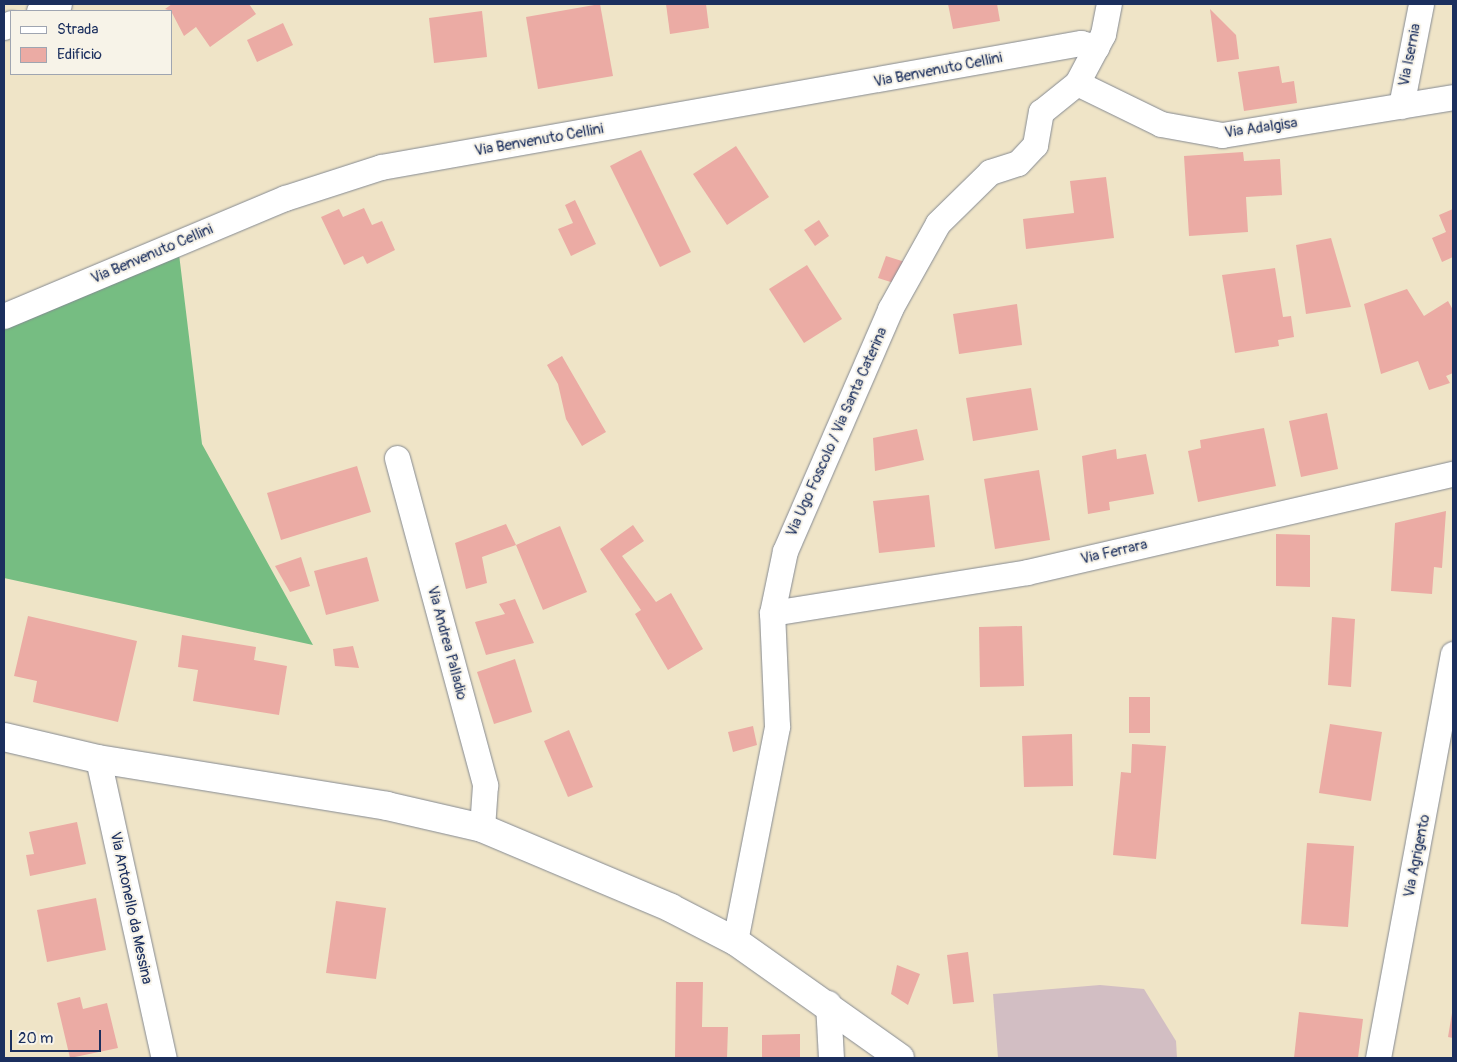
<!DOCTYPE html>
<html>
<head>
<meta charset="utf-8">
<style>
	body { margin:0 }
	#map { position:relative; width:1457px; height:1062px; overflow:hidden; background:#efe4c7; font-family:Pangolin,sans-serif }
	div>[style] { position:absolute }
	.industrial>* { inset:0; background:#d2bec3 }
	.forest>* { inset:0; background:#76bd82 }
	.building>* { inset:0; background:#ebaba4 }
	.roads { filter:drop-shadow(0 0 1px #858a92) drop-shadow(0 0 1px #858a92) }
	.minor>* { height:25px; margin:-12.5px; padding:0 12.5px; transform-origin:12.5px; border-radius:12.5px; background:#fff }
	.tertiary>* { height:28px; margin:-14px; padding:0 14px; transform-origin:14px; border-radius:14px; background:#fff }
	span { translate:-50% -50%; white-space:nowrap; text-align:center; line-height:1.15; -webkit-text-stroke:4px #f7f3e8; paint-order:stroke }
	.street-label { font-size:15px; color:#1b2f5e }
	.frame { position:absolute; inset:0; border:5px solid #1b2f5e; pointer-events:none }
	.legend { position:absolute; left:10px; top:10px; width:162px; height:65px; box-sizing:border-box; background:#f7f3e8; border:1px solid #9fa5b1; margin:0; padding:6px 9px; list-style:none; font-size:15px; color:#1b2f5e }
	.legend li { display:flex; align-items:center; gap:10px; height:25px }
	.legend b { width:25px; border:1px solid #9fa5b1 }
	.scale { position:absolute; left:10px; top:1030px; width:91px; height:22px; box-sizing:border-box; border:2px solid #1b2f5e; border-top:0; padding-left:6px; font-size:15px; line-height:18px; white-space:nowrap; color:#1b2f5e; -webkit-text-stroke:4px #f7f3e8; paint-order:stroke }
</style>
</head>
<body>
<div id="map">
	<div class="industrial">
		<i style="clip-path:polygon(1100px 985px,1144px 989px,1176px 1041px,1177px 1058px,998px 1058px,993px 994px)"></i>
	</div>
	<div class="forest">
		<i style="clip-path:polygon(179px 254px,202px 444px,313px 645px,4px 578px,4px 328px)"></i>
	</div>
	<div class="building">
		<i style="clip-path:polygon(172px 4px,249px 4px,256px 14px,210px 47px,196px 27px,184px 36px,171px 11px,165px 9px)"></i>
		<i style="clip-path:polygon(600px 4px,613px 76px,538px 89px,526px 17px)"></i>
		<i style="clip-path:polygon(666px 4px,706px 4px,709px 28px,670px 34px)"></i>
		<i style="clip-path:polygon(948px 4px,997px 4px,1000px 21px,953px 29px)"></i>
		<i style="clip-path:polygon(1210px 9px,1236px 35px,1239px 59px,1217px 62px)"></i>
		<i style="clip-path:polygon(482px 11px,487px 57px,434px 63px,429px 18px)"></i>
		<i style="clip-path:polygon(283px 23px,293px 45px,257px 62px,247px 40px)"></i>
		<i style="clip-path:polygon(1279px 66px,1282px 83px,1294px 81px,1297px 103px,1244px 111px,1238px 72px)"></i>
		<i style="clip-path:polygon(736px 146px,769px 197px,727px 225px,693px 174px)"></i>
		<i style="clip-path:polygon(641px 150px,691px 252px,660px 267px,610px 166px)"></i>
		<i style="clip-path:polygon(1243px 152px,1244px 161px,1280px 159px,1282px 195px,1246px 197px,1248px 232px,1189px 236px,1184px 156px)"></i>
		<i style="clip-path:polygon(1106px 177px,1114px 238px,1026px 249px,1023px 219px,1074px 213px,1070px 181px)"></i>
		<i style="clip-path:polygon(575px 200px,596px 244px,571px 256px,558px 229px,573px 223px,565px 205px)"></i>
		<i style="clip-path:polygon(364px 208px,372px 225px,382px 221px,395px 250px,367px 264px,363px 256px,344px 265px,321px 217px,339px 209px,343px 217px)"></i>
		<i style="clip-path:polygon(1453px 209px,1453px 257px,1442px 262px,1432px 238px,1446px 232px,1439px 215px)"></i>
		<i style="clip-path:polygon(819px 220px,829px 236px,815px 246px,804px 230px)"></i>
		<i style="clip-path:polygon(1331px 238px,1351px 307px,1306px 314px,1296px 245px)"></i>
		<i style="clip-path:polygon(886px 256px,905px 262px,897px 284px,878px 278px)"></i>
		<i style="clip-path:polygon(807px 265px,842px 319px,804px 343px,769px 289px)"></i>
		<i style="clip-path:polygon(1275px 268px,1283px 317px,1291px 316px,1294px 337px,1278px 340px,1279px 346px,1235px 353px,1222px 275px)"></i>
		<i style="clip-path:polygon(1407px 289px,1424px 316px,1448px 301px,1453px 310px,1453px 373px,1446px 376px,1450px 383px,1429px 390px,1418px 361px,1381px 374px,1364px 304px)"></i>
		<i style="clip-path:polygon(1017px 304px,1022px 345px,959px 354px,953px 314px)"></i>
		<i style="clip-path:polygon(562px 356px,606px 432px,582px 446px,566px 419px,558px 384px,547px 365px)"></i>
		<i style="clip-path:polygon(1031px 388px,1038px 430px,973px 441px,966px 398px)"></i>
		<i style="clip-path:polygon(1327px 413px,1338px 469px,1301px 477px,1289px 421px)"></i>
		<i style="clip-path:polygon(1264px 428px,1276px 486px,1198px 502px,1188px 451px,1201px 448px,1200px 440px)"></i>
		<i style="clip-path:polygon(917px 429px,924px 460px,875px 471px,873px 438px)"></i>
		<i style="clip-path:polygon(1116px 449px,1117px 459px,1146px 454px,1154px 494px,1109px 502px,1110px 510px,1088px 514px,1082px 456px)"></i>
		<i style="clip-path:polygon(357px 466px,371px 512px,281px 540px,267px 493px)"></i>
		<i style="clip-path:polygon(1039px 470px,1050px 540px,995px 549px,984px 479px)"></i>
		<i style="clip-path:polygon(929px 495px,935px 547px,879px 553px,873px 501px)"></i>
		<i style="clip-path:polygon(1446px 511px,1442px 568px,1434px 567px,1432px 594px,1391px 591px,1395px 523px)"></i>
		<i style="clip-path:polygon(506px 524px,516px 545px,560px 526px,587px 592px,543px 610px,516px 545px,482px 557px,487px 583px,466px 589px,455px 543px)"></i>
		<i style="clip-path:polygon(633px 525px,644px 541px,622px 556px,656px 602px,671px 593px,703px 649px,668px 670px,635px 614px,641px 610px,600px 549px)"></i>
		<i style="clip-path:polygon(1276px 534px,1310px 535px,1310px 587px,1276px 586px)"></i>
		<i style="clip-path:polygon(301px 557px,310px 586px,290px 592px,275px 566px)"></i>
		<i style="clip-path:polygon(367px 557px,379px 601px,326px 615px,314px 571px)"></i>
		<i style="clip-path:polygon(515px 599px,534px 643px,486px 655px,475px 622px,505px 614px,499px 604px)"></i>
		<i style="clip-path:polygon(28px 616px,137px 641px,118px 722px,33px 702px,37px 681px,14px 676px)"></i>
		<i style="clip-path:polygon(1332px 617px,1355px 619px,1351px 687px,1328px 685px)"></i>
		<i style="clip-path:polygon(1022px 626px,1024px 686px,980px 687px,979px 627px)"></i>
		<i style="clip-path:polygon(182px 635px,256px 647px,254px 660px,287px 666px,279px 715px,193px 701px,198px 670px,178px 667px)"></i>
		<i style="clip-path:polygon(353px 646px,359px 668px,335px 666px,333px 649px)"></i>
		<i style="clip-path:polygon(515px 659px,532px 712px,494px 724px,477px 672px)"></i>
		<i style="clip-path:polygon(1129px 697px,1150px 697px,1150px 733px,1129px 733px)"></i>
		<i style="clip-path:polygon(1330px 724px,1382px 732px,1371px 801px,1319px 793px)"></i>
		<i style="clip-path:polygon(753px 726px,757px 745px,733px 752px,728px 732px)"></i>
		<i style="clip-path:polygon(569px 730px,593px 787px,568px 797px,544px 741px)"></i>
		<i style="clip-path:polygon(1072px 734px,1073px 786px,1024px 787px,1022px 736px)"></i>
		<i style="clip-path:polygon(1132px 744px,1166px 746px,1156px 859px,1113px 855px,1121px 772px,1131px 773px)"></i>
		<i style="clip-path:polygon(77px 822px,86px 864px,30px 876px,26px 855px,34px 854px,29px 832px)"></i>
		<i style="clip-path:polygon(1307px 843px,1354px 846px,1348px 927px,1301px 924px)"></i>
		<i style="clip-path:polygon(96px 898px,106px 950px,47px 962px,37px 910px)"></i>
		<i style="clip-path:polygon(336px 901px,386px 908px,376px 979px,326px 973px)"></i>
		<i style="clip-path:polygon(968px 952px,974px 1002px,953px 1004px,947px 955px)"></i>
		<i style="clip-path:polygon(897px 965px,920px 974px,908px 1005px,891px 994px)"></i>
		<i style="clip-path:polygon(676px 982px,703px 982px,702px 1027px,728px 1027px,727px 1058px,675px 1058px)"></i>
		<i style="clip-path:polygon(80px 997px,83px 1009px,107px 1003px,118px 1048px,70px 1058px,57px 1003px)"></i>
		<i style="clip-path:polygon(1299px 1012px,1363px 1019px,1358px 1058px,1294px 1058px)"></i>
		<i style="clip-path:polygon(1452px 1013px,1453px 1013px,1453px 1038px,1448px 1037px)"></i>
		<i style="clip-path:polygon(800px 1034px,800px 1058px,762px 1058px,762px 1035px)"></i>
	</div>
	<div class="roads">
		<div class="minor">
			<i style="left:39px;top:11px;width:21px;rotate:-19deg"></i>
			<i style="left:4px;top:27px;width:8px;rotate:-30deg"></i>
			<i style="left:1077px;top:83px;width:93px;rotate:26deg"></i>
			<i style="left:1161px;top:124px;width:62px;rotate:10.2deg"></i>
			<i style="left:1222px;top:135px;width:234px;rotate:-9.3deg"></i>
			<i style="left:1401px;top:106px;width:104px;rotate:-78.9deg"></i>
			<i style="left:4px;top:316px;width:305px;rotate:-22.8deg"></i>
			<i style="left:285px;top:198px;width:101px;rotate:-17.9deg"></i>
			<i style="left:381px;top:167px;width:711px;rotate:-10.05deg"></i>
			<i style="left:1081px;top:43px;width:16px;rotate:15deg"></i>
			<i style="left:397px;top:458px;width:339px;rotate:74.9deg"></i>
			<i style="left:485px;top:785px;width:43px;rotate:94deg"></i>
			<i style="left:772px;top:613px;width:258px;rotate:-9.1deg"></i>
			<i style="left:1027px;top:572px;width:437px;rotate:-13deg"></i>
			<i style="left:98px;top:759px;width:306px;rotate:77.6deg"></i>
			<i style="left:735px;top:941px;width:219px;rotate:-78.9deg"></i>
			<i style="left:777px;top:726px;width:113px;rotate:-92.5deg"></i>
			<i style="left:772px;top:613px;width:63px;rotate:-78.2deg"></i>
			<i style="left:785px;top:551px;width:264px;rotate:-66.5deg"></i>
			<i style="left:890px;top:309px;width:98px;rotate:-60.8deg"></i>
			<i style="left:938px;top:223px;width:73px;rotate:-44.4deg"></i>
			<i style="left:990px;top:172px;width:29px;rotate:-18deg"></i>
			<i style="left:1018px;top:163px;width:25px;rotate:-47deg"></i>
			<i style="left:1035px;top:145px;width:34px;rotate:-80deg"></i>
			<i style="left:1041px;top:112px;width:46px;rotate:-38.9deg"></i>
			<i style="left:1077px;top:83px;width:55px;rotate:-62deg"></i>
			<i style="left:1103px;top:34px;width:31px;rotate:-79deg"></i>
			<i style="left:828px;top:1003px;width:55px;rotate:86.9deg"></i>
			<i style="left:1378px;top:1058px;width:411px;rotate:-79.5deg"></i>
		</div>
		<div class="tertiary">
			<i style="left:4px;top:737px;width:97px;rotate:13.2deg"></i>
			<i style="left:98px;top:759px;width:293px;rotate:9.2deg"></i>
			<i style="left:387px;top:806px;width:98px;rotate:13deg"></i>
			<i style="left:482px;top:828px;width:205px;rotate:22.9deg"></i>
			<i style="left:671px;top:908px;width:72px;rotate:27.3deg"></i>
			<i style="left:735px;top:941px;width:202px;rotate:35.3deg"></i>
		</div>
	</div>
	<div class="street-label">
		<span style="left:1410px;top:55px;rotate:-79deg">Via Isernia</span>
		<span style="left:938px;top:70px;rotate:-11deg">Via Benvenuto Cellini</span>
		<span style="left:1261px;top:128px;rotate:-8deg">Via Adalgisa</span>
		<span style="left:539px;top:140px;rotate:-10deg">Via Benvenuto Cellini</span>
		<span style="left:152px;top:254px;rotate:-23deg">Via Benvenuto Cellini</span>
		<span style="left:837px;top:432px;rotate:-66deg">Via Ugo Foscolo / Via Santa Caterina</span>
		<span style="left:1114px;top:552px;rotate:-13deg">Via Ferrara</span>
		<span style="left:447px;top:643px;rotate:75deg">Via Andrea Palladio</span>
		<span style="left:1417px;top:856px;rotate:-79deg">Via Agrigento</span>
		<span style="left:131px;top:908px;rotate:78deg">Via Antonello da Messina</span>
	</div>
	<div class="frame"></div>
	<ul class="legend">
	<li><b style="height:6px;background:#fff"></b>Strada</li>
	<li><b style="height:14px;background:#ebaba4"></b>Edificio</li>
	</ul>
	<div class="scale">20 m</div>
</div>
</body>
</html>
